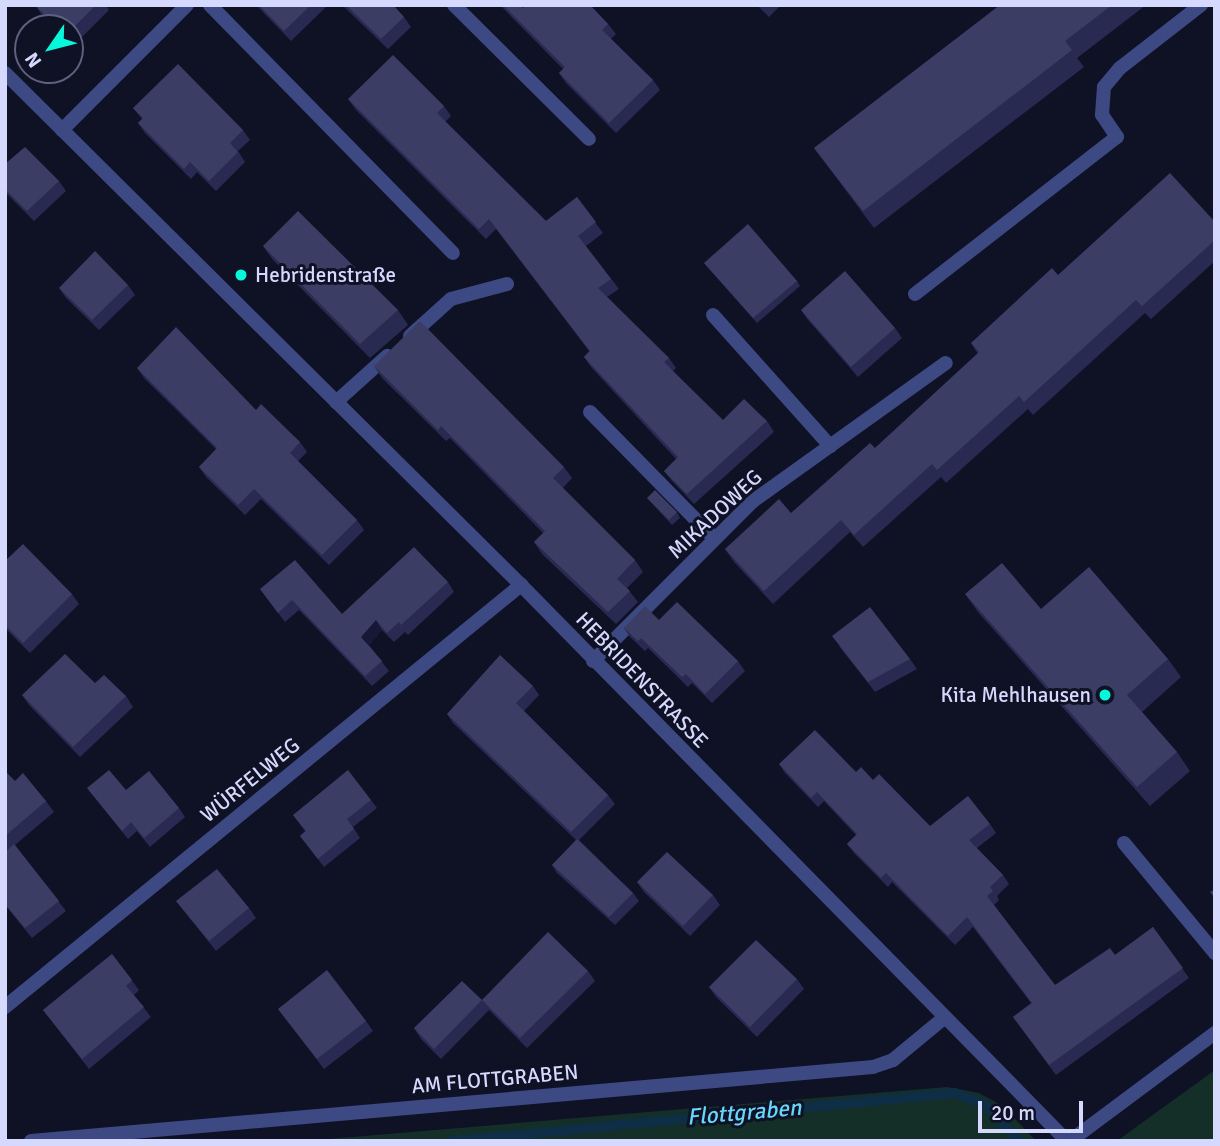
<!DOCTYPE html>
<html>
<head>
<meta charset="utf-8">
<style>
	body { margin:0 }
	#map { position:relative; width:1220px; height:1146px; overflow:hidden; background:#0f1125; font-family:Signika,sans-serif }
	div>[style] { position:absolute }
	.green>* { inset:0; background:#132f28 }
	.stream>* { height:10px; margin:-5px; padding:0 5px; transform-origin:5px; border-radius:5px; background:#0e2e46 }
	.lane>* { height:14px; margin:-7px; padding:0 7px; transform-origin:7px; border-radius:7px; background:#3c4983 }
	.street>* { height:14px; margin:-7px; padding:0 7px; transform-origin:7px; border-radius:7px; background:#3c4983 }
	.wall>* { inset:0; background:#292a52 }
	.shaded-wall>* { inset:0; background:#171838 }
	.building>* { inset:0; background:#3b3d64 }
	.dots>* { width:19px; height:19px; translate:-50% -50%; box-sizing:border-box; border:4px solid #0f1125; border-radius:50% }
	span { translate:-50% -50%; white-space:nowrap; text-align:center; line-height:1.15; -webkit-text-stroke:6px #0f1125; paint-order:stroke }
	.poi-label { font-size:21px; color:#d5d9fe }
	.left { translate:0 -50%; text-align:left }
	.right { translate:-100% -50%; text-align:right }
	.street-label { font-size:21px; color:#d5d9fe }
	.water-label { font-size:23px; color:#66d6fb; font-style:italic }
	.frame { position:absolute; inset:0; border:7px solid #d5d9fe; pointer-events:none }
	.north { position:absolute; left:14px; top:14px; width:70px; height:70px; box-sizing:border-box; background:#0f1125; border:2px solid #5e617c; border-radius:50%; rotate:235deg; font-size:19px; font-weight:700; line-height:28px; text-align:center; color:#d5d9fe }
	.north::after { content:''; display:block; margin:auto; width:24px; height:32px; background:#07f7db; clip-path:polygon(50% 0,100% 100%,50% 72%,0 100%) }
	.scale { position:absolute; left:978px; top:1101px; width:105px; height:32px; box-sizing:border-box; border:4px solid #d5d9fe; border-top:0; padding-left:9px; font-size:21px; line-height:24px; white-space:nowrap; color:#d5d9fe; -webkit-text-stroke:5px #0f1125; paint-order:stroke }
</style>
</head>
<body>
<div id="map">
	<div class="green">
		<i style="clip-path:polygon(1215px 1070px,1215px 1141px,1117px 1141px,1143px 1122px)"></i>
		<i style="clip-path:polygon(947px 1087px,979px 1093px,1003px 1106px,1036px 1141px,304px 1141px)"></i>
	</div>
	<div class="stream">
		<i style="left:452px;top:1141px;width:505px;rotate:-5.45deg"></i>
		<i style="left:955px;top:1093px;width:31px;rotate:21deg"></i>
		<i style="left:984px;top:1104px;width:51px;rotate:46.6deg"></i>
	</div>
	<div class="lane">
		<i style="left:210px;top:5px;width:347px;rotate:45.6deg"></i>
		<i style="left:454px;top:5px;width:190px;rotate:44.8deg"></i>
		<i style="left:915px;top:294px;width:256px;rotate:-37.9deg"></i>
		<i style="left:1117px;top:137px;width:27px;rotate:-124deg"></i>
		<i style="left:1102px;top:115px;width:28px;rotate:-86deg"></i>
		<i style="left:1104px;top:87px;width:25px;rotate:-50deg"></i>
		<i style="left:1120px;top:68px;width:103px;rotate:-37.9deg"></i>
		<i style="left:713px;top:315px;width:176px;rotate:48.2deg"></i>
		<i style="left:410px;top:336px;width:55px;rotate:-42.1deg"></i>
		<i style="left:451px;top:299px;width:58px;rotate:-15deg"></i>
		<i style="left:336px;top:402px;width:69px;rotate:-42deg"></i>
		<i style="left:590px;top:412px;width:178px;rotate:45.5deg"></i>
		<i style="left:1124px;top:843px;width:143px;rotate:50.4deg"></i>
	</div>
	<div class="street">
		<i style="left:5px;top:73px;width:727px;rotate:44.78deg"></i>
		<i style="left:521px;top:585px;width:779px;rotate:45.52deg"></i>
		<i style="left:62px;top:130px;width:177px;rotate:-45deg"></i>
		<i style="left:593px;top:661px;width:226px;rotate:-45deg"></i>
		<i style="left:753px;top:501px;width:237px;rotate:-35.6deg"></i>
		<i style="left:5px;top:1007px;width:667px;rotate:-39.28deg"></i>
		<i style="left:31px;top:1141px;width:845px;rotate:-5.02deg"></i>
		<i style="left:873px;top:1067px;width:21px;rotate:-19deg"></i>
		<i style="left:893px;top:1060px;width:67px;rotate:-39.6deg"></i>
		<i style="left:1070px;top:1141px;width:181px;rotate:-36.7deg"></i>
	</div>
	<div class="wall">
		<i style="clip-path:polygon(35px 5px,106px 5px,109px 10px,73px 46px,70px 43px,70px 28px,55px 28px,41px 14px)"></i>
		<i style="clip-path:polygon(256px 5px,328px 5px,291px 41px)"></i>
		<i style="clip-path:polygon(342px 5px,393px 5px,404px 17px,411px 27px,388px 49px)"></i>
		<i style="clip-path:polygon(500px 5px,590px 5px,608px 24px,616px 34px,611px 39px,653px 80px,660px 90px,616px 133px,566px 83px,559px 73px,563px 69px)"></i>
		<i style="clip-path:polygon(757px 5px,781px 5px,769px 17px)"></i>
		<i style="clip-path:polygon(1000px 5px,1146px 5px,1077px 58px,1084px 67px,874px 228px,814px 148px)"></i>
		<i style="clip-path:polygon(348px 99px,444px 106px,451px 116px,445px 122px,546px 221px,577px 197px,603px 233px,586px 246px,619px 289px,607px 297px,669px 358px,676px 368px,673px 371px,723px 420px,767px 421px,774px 432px,694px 504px,672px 481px,664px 471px,676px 459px,591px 367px,584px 357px,589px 351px,496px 229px,486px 239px,356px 110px)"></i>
		<i style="clip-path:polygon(133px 108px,243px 130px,250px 140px,238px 151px,245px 162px,216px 191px,197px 172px,191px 179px,145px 133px,138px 123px,142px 119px)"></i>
		<i style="clip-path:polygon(5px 164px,59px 181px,66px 191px,34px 221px,5px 192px)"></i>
		<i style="clip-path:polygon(1215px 222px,1215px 261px,1151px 319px,1145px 313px,1033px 415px,1028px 409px,946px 483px,941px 477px,863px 547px,850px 532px,773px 604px,734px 562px,725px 549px,791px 513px,875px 448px,978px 354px,971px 343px,1058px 275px)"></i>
		<i style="clip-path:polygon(263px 246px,398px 310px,408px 325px,370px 358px,273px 260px)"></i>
		<i style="clip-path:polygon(704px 263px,797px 281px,800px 286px,757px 323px)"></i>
		<i style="clip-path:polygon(128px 285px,135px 295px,99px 330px,66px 298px,59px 288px)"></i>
		<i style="clip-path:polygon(801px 310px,895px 328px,902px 338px,858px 377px,808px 320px)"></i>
		<i style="clip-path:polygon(374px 366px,564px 467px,572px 478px,563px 488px,635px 560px,643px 572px,627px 588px,638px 602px,616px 624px,542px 554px,534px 542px,543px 533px,450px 438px,446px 441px,382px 378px)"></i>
		<i style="clip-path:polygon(137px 368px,256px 410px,300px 442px,307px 452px,298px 461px,357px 520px,364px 530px,329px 565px,261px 499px,245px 515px,206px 477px,199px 467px,216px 449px,144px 378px)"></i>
		<i style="clip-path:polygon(647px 498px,677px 512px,680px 518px,672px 525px)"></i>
		<i style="clip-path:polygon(5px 561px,72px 594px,79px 604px,30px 653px,5px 628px)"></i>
		<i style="clip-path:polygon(448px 582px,454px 592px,408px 635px,405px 632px,394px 642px,382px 630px,369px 645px,389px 671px,372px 686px,299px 610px,285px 622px,260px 589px,342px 614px)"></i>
		<i style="clip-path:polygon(965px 594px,1041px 609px,1168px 659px,1181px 677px,1142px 712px,1177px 752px,1190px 771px,1150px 806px,978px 612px)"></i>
		<i style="clip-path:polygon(659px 620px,738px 661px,745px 671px,712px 703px,692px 683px,688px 687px,648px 648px,645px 651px,630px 637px,624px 628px)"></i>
		<i style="clip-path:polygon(839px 646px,910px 659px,917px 669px,875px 692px)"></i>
		<i style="clip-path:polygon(95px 683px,126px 696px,133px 707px,80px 757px,29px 705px,22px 695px)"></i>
		<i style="clip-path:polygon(533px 686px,539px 695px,524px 711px,608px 795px,615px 804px,579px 840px,633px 893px,639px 901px,615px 925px,557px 873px,552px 865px,576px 840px,453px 723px,447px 714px)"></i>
		<i style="clip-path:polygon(779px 764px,856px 772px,873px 780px,930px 826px,990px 824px,996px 833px,977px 848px,1003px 875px,1009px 884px,997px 896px,999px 900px,994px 905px,1055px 985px,1115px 955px,1153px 927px,1189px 978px,1056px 1075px,1013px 1017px,1031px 1003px,973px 927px,955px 945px,892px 882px,888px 887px,854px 853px,847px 844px,856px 835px,824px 801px,818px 807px,785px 773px)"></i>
		<i style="clip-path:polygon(5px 771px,15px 781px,46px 801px,54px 812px,15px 845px,66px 911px,32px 938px,5px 905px)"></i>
		<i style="clip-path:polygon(87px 788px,126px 790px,179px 808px,185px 817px,150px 847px,137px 831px,128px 839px)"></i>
		<i style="clip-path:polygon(371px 800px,377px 808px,353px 827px,360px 838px,324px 867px,300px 836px,305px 831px,293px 815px)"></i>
		<i style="clip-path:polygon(637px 882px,713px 895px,720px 905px,690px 936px,644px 892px)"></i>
		<i style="clip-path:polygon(176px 901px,249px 908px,256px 918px,216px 951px)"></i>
		<i style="clip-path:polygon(112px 954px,139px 990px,134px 995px,151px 1017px,89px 1069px,43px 1010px)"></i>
		<i style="clip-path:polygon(588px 971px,595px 981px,527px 1048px,489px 1010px,441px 1059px,421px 1039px,414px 1028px,482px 1000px)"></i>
		<i style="clip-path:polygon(797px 979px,804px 989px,757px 1037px,716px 997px,709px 987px)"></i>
		<i style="clip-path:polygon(278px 1009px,366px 1021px,373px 1031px,324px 1069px)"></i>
	</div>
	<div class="shaded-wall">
		<i style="clip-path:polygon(376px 620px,382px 630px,368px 646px,361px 637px)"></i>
	</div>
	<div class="building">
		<i style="clip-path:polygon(35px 5px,96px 5px,70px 31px,70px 28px,58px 28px)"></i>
		<i style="clip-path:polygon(259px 5px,311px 5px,284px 31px)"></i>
		<i style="clip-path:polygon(346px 5px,393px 5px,404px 17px,381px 39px)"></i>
		<i style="clip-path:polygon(503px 5px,522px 5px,522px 9px,526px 5px,590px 5px,608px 24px,602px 30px,653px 80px,609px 123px,559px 73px,565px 67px)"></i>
		<i style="clip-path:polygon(1000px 5px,1112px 5px,1065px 41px,1072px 50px,863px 211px,814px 148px)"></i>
		<i style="clip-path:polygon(393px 55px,444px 106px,437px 113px,546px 221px,577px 197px,596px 222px,578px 236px,611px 279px,598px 288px,669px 358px,664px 362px,686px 384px,723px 420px,744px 399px,767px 421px,687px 494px,664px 471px,678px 457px,584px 357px,590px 351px,489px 219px,479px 229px,348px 99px)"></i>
		<i style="clip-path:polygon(178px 64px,243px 130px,230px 143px,238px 152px,209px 181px,190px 162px,184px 169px,138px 123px,143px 118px,133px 108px)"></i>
		<i style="clip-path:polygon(25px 147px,59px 181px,27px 211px,5px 189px,5px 164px)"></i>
		<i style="clip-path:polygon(1170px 173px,1215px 222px,1215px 240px,1142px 306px,1136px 300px,1024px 402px,1019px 396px,937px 470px,932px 464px,854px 535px,841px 520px,764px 591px,725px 549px,779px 499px,791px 513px,870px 443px,875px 448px,979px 352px,971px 343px,1052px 268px,1058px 275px)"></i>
		<i style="clip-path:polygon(298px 211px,398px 310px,360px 344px,263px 246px)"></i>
		<i style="clip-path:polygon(748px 224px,797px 281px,753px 318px,704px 263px)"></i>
		<i style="clip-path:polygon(95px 251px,128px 285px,92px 320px,59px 288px)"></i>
		<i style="clip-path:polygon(845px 271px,895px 328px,851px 367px,801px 310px)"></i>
		<i style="clip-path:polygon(420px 321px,564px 467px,553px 478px,635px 560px,617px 579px,630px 591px,608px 612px,534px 542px,545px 531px,441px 426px,438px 430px,374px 366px)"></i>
		<i style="clip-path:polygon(176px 327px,256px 410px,261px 404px,300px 442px,290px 453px,357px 520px,322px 555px,254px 489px,238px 505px,199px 467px,217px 448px,137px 368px)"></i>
		<i style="clip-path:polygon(655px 490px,677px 512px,669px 520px,647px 498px)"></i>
		<i style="clip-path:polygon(23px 544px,72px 594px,23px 643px,5px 625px,5px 561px)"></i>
		<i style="clip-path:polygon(414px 547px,448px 582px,401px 625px,399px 622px,387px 633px,376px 620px,361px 637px,382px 661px,365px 676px,292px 600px,278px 613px,260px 589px,295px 560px,342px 614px)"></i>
		<i style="clip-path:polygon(1002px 563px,1041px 609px,1089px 567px,1168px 659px,1127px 695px,1177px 752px,1137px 787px,965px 594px)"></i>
		<i style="clip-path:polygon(677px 602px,738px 661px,705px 694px,686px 674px,682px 677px,641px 638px,644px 636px,638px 641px,624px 628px,645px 606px,659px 620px)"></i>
		<i style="clip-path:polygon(870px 607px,910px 659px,868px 682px,832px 636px)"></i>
		<i style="clip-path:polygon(65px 654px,95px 683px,104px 675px,126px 696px,73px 747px,22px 695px)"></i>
		<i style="clip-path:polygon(500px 655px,533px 686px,516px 703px,608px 795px,571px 832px,447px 714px)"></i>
		<i style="clip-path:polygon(815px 730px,856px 772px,861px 767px,873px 780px,879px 774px,930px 826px,968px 796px,990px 824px,969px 840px,1003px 875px,990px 887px,993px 891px,987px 896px,1055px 985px,1110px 948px,1115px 955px,1153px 927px,1183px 968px,1049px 1065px,1013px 1017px,1032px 1003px,967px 917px,948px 936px,886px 873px,881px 878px,847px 844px,857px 834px,817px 792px,811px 798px,779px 764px)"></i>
		<i style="clip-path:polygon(109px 770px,126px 790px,149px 771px,179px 808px,144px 838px,131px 822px,122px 831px,87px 788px)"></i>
		<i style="clip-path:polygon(348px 770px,371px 800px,347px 819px,354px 829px,318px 859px,300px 836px,306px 831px,293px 815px)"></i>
		<i style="clip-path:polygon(5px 771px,15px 781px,23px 773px,46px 801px,5px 836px)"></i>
		<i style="clip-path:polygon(577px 839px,633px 893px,609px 917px,552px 865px)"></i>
		<i style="clip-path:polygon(14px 844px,59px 901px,25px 928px,5px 904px,5px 852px)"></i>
		<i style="clip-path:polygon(667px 852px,713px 895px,683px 926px,637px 882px)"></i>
		<i style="clip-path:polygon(217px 869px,249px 908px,209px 941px,176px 901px)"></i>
		<i style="clip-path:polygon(1215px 889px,1215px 898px,1210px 892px)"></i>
		<i style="clip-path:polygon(548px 932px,588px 971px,520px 1038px,482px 1000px)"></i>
		<i style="clip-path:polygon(756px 940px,797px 979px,750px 1027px,709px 987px)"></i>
		<i style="clip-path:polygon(112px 954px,132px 980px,126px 986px,144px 1007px,82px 1059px,43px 1010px)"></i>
		<i style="clip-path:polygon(327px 970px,366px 1021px,317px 1059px,278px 1009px)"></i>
		<i style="clip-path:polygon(462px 981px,482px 1000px,434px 1049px,414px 1028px)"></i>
	</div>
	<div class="dots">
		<i style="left:241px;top:275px;background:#07f7db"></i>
		<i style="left:1105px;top:695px;background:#07f7db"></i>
	</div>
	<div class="poi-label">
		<span class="left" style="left:255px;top:275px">Hebridenstraße</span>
		<span class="right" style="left:1091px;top:695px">Kita Mehlhausen</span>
	</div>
	<div class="street-label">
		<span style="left:715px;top:514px;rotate:-43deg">MIKADOWEG</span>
		<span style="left:642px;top:680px;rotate:46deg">HEBRIDENSTRASSE</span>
		<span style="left:250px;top:780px;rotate:-39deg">WÜRFELWEG</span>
		<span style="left:495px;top:1079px;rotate:-5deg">AM FLOTTGRABEN</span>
	</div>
	<div class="water-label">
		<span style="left:744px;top:1113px;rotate:-5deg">Flottgraben</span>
	</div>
	<div class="frame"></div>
	<div class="north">N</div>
	<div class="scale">20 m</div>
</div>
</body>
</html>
